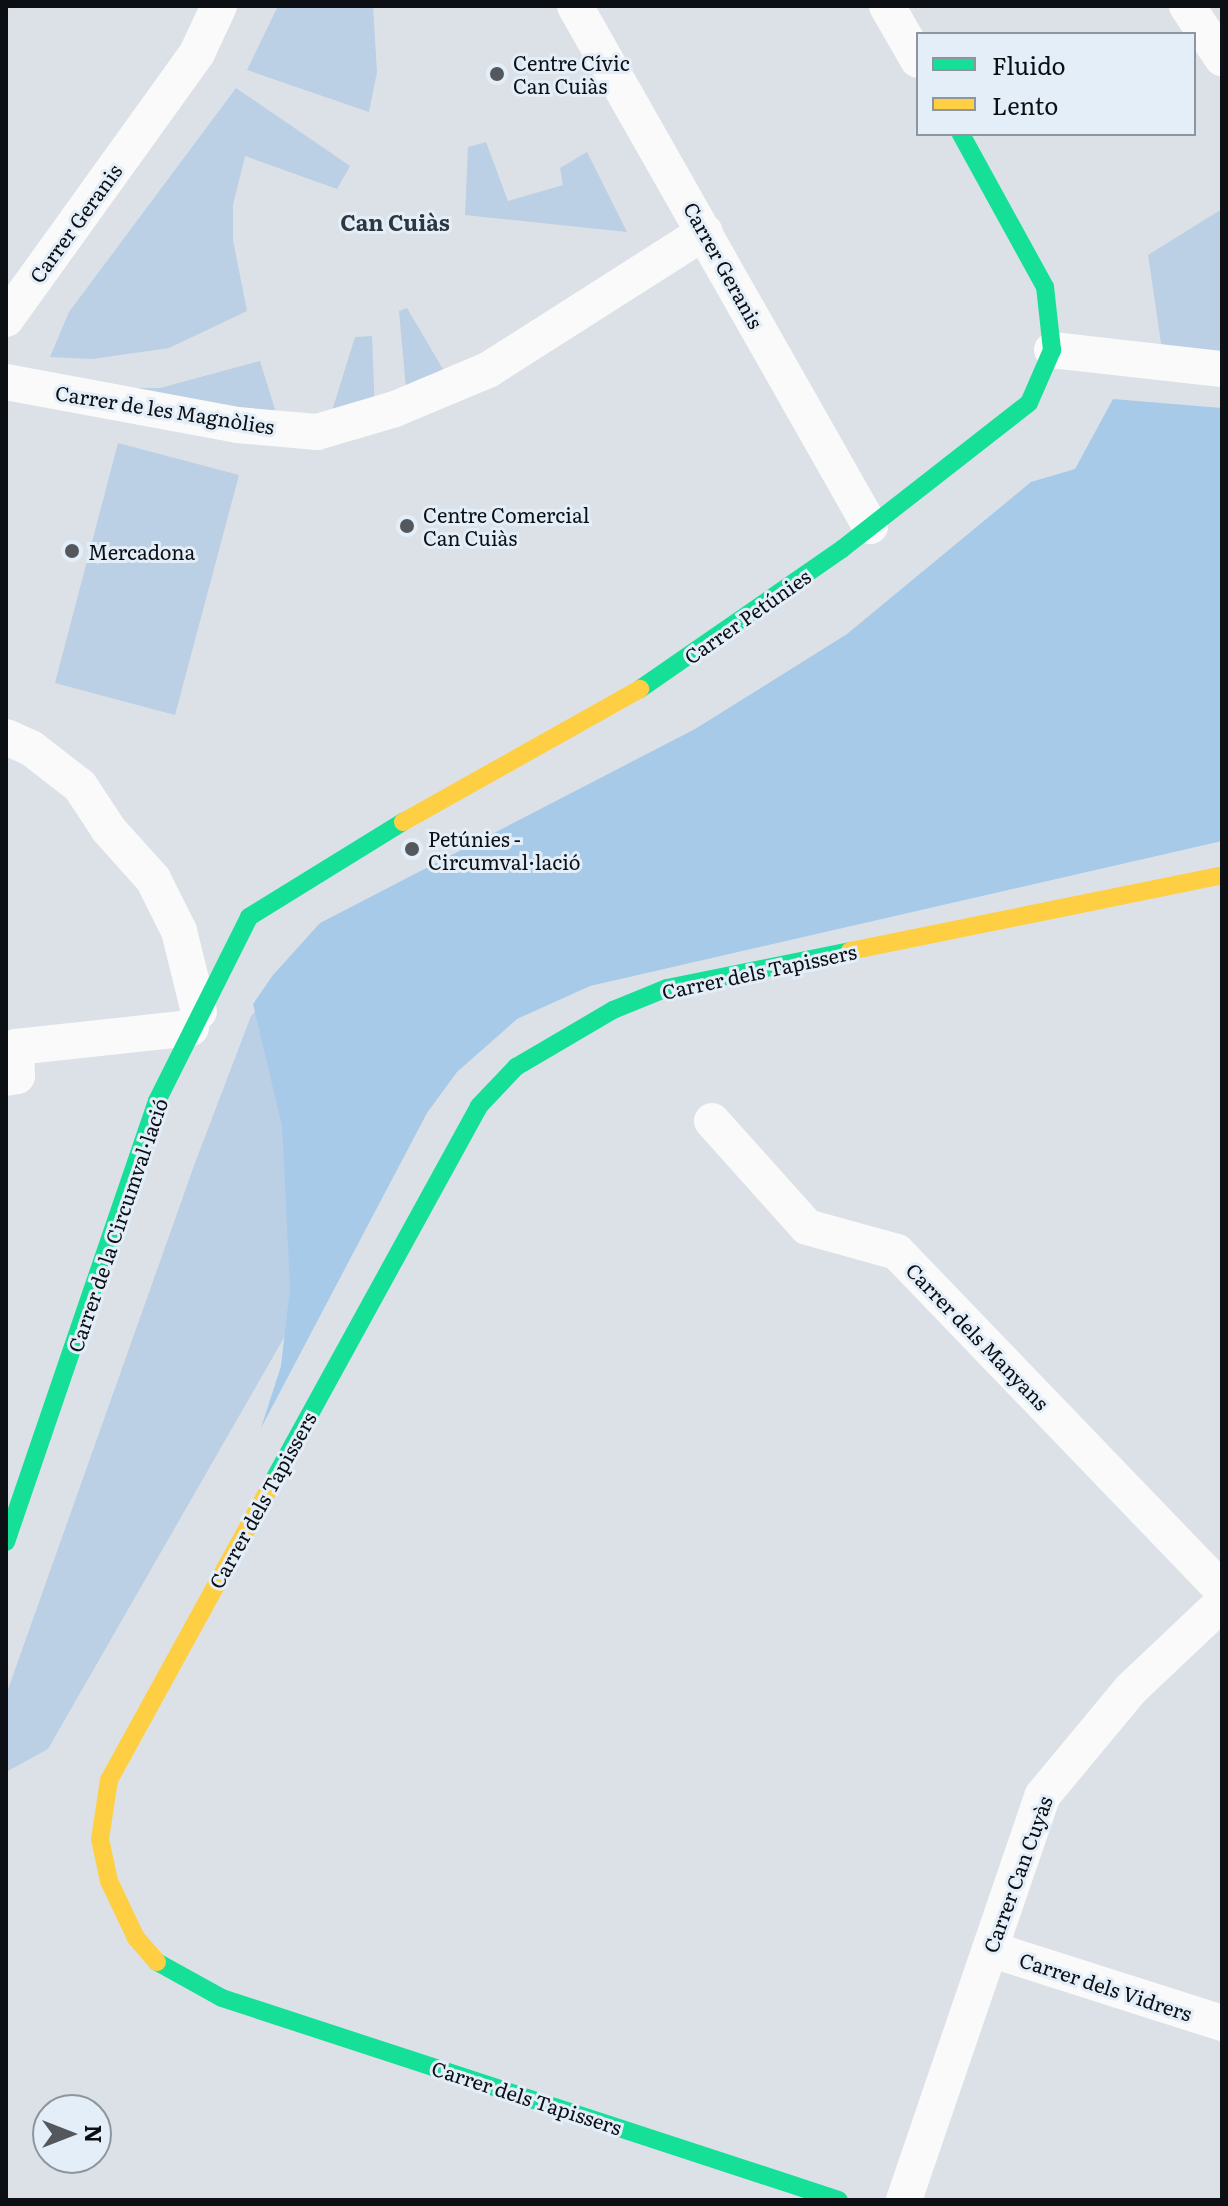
<!DOCTYPE html>
<html>
<head>
<meta charset="utf-8">
<style>
	body { margin:0 }
	#map { position:relative; width:1228px; height:2206px; overflow:hidden; background:#dbe1e7; font-family:Literata,serif }
	div>[style] { position:absolute }
	.green>* { inset:0; background:#bbd0e4 }
	.forest>* { inset:0; background:#a8cae9 }
	.street>* { height:36px; margin:-18px; padding:0 18px; transform-origin:18px; border-radius:18px; background:#fafafb }
	.fast>* { height:18px; margin:-9px; padding:0 9px; transform-origin:9px; border-radius:9px; background:#16e098 }
	.slow>* { height:18px; margin:-9px; padding:0 9px; transform-origin:9px; border-radius:9px; background:#ffcf43 }
	.dots>* { width:22px; height:22px; translate:-50% -50%; box-sizing:border-box; border:4px solid #e3eef9; border-radius:50% }
	span { translate:-50% -50%; white-space:nowrap; text-align:center; line-height:1.15; -webkit-text-stroke:6px #e3eef9; paint-order:stroke }
	.poi-label { font-size:20px; color:#0c0f13 }
	.left { translate:0 -50%; text-align:left }
	.street-label { font-size:20px; color:#0c0f13 }
	.neighbourhood-label { font-size:22px; color:#2e373f; font-weight:700 }
	.frame { position:absolute; inset:0; border:8px solid #0c0f13; pointer-events:none }
	.legend { position:absolute; left:916px; top:32px; width:280px; height:104px; box-sizing:border-box; background:#e3eef9; border:2px solid #8d959d; margin:0; padding:10px 14px; list-style:none; font-size:24px; color:#0c0f13 }
	.legend li { display:flex; align-items:center; gap:16px; height:40px }
	.legend b { width:40px; border:2px solid #8d959d }
	.north { position:absolute; left:32px; top:2094px; width:80px; height:80px; box-sizing:border-box; background:#e3eef9; border:2px solid #8d959d; border-radius:50%; rotate:90deg; font-size:22px; font-weight:700; line-height:32px; text-align:center; color:#0c0f13 }
	.north::after { content:''; display:block; margin:auto; width:28px; height:36px; background:#54585d; clip-path:polygon(50% 0,100% 100%,50% 72%,0 100%) }
</style>
</head>
<body>
<div id="map">
	<div class="green">
		<i style="clip-path:polygon(278px 6px,373px 6px,377px 72px,369px 112px,247px 70px)"></i>
		<i style="clip-path:polygon(236px 88px,350px 166px,337px 189px,245px 156px,233px 205px,233px 240px,247px 311px,169px 348px,92px 359px,50px 357px,69px 312px)"></i>
		<i style="clip-path:polygon(486px 142px,508px 201px,563px 185px,560px 168px,587px 152px,627px 232px,465px 215px,468px 147px)"></i>
		<i style="clip-path:polygon(1222px 209px,1222px 351px,1162px 350px,1148px 255px)"></i>
		<i style="clip-path:polygon(407px 308px,451px 383px,407px 400px,399px 311px)"></i>
		<i style="clip-path:polygon(372px 336px,375px 412px,331px 414px,355px 337px)"></i>
		<i style="clip-path:polygon(260px 361px,278px 419px,76px 388px,160px 388px)"></i>
		<i style="clip-path:polygon(118px 443px,239px 475px,175px 715px,55px 683px)"></i>
		<i style="clip-path:polygon(321px 942px,480px 996px,48px 1749px,6px 1772px,6px 1695px,195px 1163px,251px 1016px)"></i>
	</div>
	<div class="forest">
		<i style="clip-path:polygon(1113px 399px,1222px 408px,1222px 841px,590px 986px,517px 1019px,457px 1072px,427px 1113px,261px 1428px,281px 1366px,290px 1288px,282px 1126px,253px 1004px,273px 975px,320px 923px,695px 729px,847px 634px,1031px 482px,1075px 469px)"></i>
	</div>
	<div class="street">
		<i style="left:575px;top:6px;width:598px;rotate:60.43deg"></i>
		<i style="left:887px;top:6px;width:62px;rotate:60.1deg"></i>
		<i style="left:1187px;top:6px;width:63px;rotate:56.1deg"></i>
		<i style="left:6px;top:319px;width:327px;rotate:-54.3deg"></i>
		<i style="left:197px;top:53px;width:52px;rotate:-64.9deg"></i>
		<i style="left:1052px;top:350px;width:171px;rotate:6.4deg"></i>
		<i style="left:6px;top:382px;width:235px;rotate:10.5deg"></i>
		<i style="left:237px;top:425px;width:80px;rotate:5deg"></i>
		<i style="left:317px;top:432px;width:81px;rotate:-16.4deg"></i>
		<i style="left:395px;top:409px;width:101px;rotate:-22.8deg"></i>
		<i style="left:488px;top:370px;width:257px;rotate:-32.5deg"></i>
		<i style="left:6px;top:737px;width:27px;rotate:24deg"></i>
		<i style="left:31px;top:748px;width:62px;rotate:37.8deg"></i>
		<i style="left:80px;top:786px;width:53px;rotate:56.6deg"></i>
		<i style="left:109px;top:830px;width:66px;rotate:48.1deg"></i>
		<i style="left:153px;top:879px;width:58px;rotate:63.4deg"></i>
		<i style="left:179px;top:931px;width:83px;rotate:76.1deg"></i>
		<i style="left:6px;top:1078px;width:11px;rotate:-10deg"></i>
		<i style="left:17px;top:1076px;width:29px;rotate:-92deg"></i>
		<i style="left:16px;top:1047px;width:176px;rotate:-6.2deg"></i>
		<i style="left:712px;top:1121px;width:142px;rotate:48.1deg"></i>
		<i style="left:807px;top:1227px;width:93px;rotate:15.5deg"></i>
		<i style="left:897px;top:1252px;width:469px;rotate:46.1deg"></i>
		<i style="left:990px;top:1949px;width:244px;rotate:17.7deg"></i>
		<i style="left:904px;top:2200px;width:428px;rotate:-71.1deg"></i>
		<i style="left:1043px;top:1795px;width:138px;rotate:-50.3deg"></i>
		<i style="left:1131px;top:1689px;width:125px;rotate:-43.4deg"></i>
	</div>
	<div class="fast">
		<i style="left:640px;top:689px;width:246px;rotate:-34.7deg"></i>
		<i style="left:842px;top:549px;width:237px;rotate:-38deg"></i>
		<i style="left:1029px;top:403px;width:58px;rotate:-66.5deg"></i>
		<i style="left:1052px;top:350px;width:63px;rotate:-96.3deg"></i>
		<i style="left:1045px;top:287px;width:175px;rotate:-118.8deg"></i>
		<i style="left:272px;top:1483px;width:430px;rotate:-61.2deg"></i>
		<i style="left:479px;top:1106px;width:54px;rotate:-46.5deg"></i>
		<i style="left:516px;top:1067px;width:113px;rotate:-30.4deg"></i>
		<i style="left:613px;top:1010px;width:58px;rotate:-22.2deg"></i>
		<i style="left:667px;top:988px;width:187px;rotate:-11.4deg"></i>
		<i style="left:6px;top:1542px;width:466px;rotate:-71.1deg"></i>
		<i style="left:157px;top:1101px;width:206px;rotate:-63.4deg"></i>
		<i style="left:249px;top:917px;width:181px;rotate:-31.7deg"></i>
		<i style="left:157px;top:1962px;width:74px;rotate:29deg"></i>
		<i style="left:222px;top:1998px;width:649px;rotate:18.13deg"></i>
	</div>
	<div class="slow">
		<i style="left:403px;top:822px;width:272px;rotate:-29.3deg"></i>
		<i style="left:850px;top:951px;width:380px;rotate:-11.5deg"></i>
		<i style="left:157px;top:1962px;width:32px;rotate:-131deg"></i>
		<i style="left:136px;top:1938px;width:63px;rotate:-115.3deg"></i>
		<i style="left:109px;top:1881px;width:43px;rotate:-102.1deg"></i>
		<i style="left:100px;top:1839px;width:60px;rotate:-81.3deg"></i>
		<i style="left:109px;top:1780px;width:339px;rotate:-61.2deg"></i>
	</div>
	<div class="dots">
		<i style="left:497px;top:74px;background:#54585d"></i>
		<i style="left:407px;top:526px;background:#54585d"></i>
		<i style="left:72px;top:551px;background:#54585d"></i>
		<i style="left:412px;top:849px;background:#54585d"></i>
	</div>
	<div class="poi-label">
		<span class="left" style="left:513px;top:74px">Centre Cívic<br>Can Cuiàs</span>
		<span class="left" style="left:423px;top:526px">Centre Comercial<br>Can Cuiàs</span>
		<span class="left" style="left:88px;top:551px">Mercadona</span>
		<span class="left" style="left:428px;top:850px">Petúnies -<br>Circumval·lació</span>
	</div>
	<div class="street-label">
		<span style="left:75px;top:223px;rotate:-54deg">Carrer Geranis</span>
		<span style="left:724px;top:265px;rotate:61deg">Carrer Geranis</span>
		<span style="left:165px;top:409px;rotate:9deg">Carrer de les Magnòlies</span>
		<span style="left:747px;top:616px;rotate:-35deg">Carrer Petúnies</span>
		<span style="left:759px;top:971px;rotate:-12deg">Carrer dels Tapissers</span>
		<span style="left:117px;top:1225px;rotate:-71deg">Carrer de la Circumval·lació</span>
		<span style="left:978px;top:1336px;rotate:46deg">Carrer dels Manyans</span>
		<span style="left:262px;top:1500px;rotate:-61deg">Carrer dels Tapissers</span>
		<span style="left:1017px;top:1874px;rotate:-70deg">Carrer Can Cuyàs</span>
		<span style="left:1106px;top:1986px;rotate:18deg">Carrer dels Vidrers</span>
		<span style="left:527px;top:2097px;rotate:18deg">Carrer dels Tapissers</span>
	</div>
	<div class="neighbourhood-label">
		<span style="left:395px;top:222px">Can Cuiàs</span>
	</div>
	<div class="frame"></div>
	<ul class="legend">
	<li><b style="height:10px;background:#16e098"></b>Fluido</li>
	<li><b style="height:10px;background:#ffcf43"></b>Lento</li>
	</ul>
	<div class="north">N</div>
</div>
</body>
</html>
